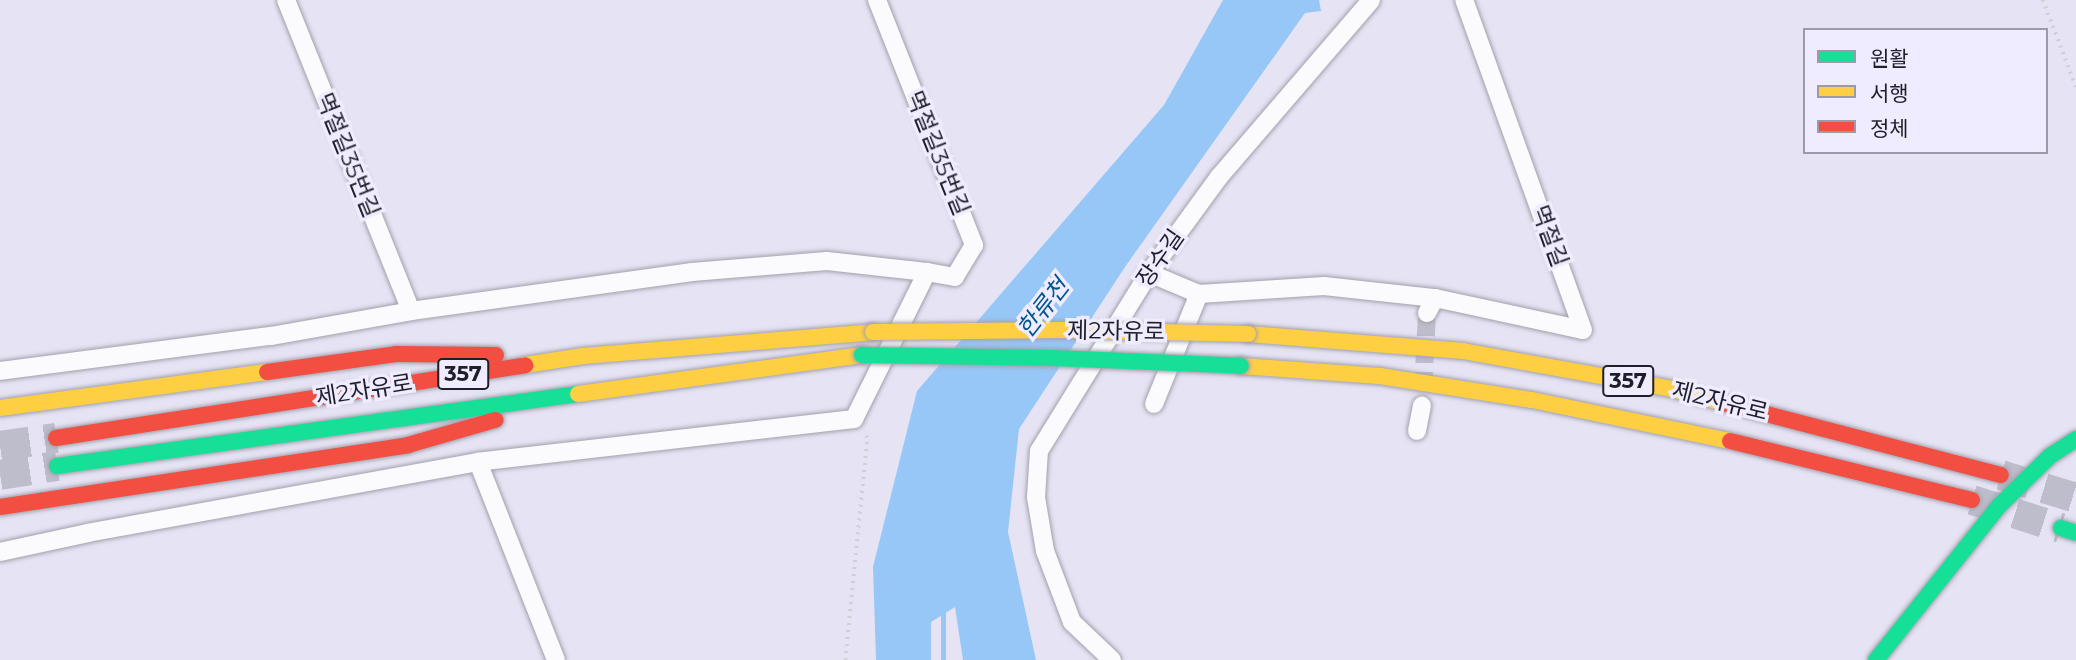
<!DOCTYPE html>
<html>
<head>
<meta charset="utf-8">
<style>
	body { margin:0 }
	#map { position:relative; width:2076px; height:660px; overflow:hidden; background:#e6e4f4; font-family:Montserrat,"Noto Sans KR",sans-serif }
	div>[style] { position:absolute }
	.water>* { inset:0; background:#97c7f7 }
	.stream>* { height:5px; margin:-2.5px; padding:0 2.5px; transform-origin:2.5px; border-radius:2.5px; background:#97c7f7 }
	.street-tunnel>* { height:18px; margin-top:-9px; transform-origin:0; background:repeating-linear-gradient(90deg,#bebdcb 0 18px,transparent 0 27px) }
	.highway-tunnel>* { height:30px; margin-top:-15px; transform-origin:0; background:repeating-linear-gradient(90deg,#bebdcb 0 30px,transparent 0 45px) }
	.path>* { height:3.5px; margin-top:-1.75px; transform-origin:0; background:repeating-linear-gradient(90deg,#d0cfd4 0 2px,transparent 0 7px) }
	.roads { filter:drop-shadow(0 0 2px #a2a0ac) drop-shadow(0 0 2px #a2a0ac) }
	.street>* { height:18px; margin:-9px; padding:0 9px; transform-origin:9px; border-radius:9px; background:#fbfbfd }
	.fast>* { height:16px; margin:-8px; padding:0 8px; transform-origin:8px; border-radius:8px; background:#16e098 }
	.slow>* { height:16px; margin:-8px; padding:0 8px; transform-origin:8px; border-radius:8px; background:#ffcf43 }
	.jam>* { height:16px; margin:-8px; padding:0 8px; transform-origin:8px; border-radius:8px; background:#f24e42 }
	.bridges { filter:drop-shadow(0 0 2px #a2a0ac) drop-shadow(0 0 2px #a2a0ac) }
	.fast-bridge>* { height:16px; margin:-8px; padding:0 8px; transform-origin:8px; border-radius:8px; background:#16e098 }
	.slow-bridge>* { height:16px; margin:-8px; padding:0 8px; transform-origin:8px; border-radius:8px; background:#ffcf43 }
	span { translate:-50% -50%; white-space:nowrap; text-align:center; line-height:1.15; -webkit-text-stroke:7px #eeecfe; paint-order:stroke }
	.shield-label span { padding:2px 5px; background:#eeecfe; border:2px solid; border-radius:5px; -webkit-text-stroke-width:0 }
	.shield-label { font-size:21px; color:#201f29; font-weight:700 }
	.street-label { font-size:23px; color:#201f29 }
	.water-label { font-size:24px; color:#00558d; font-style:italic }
	.legend { position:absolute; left:1803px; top:28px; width:245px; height:126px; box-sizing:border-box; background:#eeecfe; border:2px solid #9c9aa9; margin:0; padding:9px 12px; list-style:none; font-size:21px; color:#201f29 }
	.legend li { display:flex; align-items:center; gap:14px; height:35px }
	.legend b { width:35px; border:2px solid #9c9aa9 }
</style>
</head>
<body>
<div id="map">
	<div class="water">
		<i style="clip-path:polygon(1223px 0,1319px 0,1321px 11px,1305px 13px,1125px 267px,1019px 429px,1008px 532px,1036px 660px,963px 660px,955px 607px,931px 622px,931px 660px,876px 660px,873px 567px,917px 391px,1164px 105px)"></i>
	</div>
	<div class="stream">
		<i style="left:943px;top:608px;width:52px;rotate:90deg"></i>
	</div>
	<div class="street-tunnel">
		<i style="left:1423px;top:390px;width:77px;rotate:-87deg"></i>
	</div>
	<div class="highway-tunnel">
		<i style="left:0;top:446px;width:57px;rotate:-8.1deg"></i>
		<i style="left:0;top:475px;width:58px;rotate:-9deg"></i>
		<i style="left:2001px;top:475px;width:78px;rotate:17deg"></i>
		<i style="left:1972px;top:500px;width:93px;rotate:17.5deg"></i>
	</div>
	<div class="path">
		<i style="left:2043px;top:0;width:93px;rotate:69.2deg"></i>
		<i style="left:845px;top:660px;width:223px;rotate:-84.3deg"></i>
		<i style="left:867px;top:438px;width:6px;rotate:-121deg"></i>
	</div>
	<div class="roads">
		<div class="street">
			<i style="left:286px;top:0;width:335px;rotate:68.1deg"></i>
			<i style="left:877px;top:0;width:264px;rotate:68.4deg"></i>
			<i style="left:974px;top:245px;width:37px;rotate:121deg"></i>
			<i style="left:955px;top:277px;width:28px;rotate:-170deg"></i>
			<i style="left:1149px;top:273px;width:54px;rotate:22.8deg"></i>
			<i style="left:1199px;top:294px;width:125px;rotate:-3.7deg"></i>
			<i style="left:1324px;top:286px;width:112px;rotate:6.2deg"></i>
			<i style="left:1435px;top:298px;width:151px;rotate:12.2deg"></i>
			<i style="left:1583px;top:330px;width:351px;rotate:-109.8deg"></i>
			<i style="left:1427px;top:313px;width:17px;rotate:-62deg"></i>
			<i style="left:0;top:371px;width:273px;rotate:-7.4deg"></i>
			<i style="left:271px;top:336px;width:142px;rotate:-10.1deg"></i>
			<i style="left:411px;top:311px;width:284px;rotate:-7.9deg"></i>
			<i style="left:692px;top:272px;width:135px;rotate:-4.7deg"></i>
			<i style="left:827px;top:261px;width:101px;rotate:6.3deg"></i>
			<i style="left:927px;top:272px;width:164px;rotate:116.4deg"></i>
			<i style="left:854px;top:419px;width:378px;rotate:173.5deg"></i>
			<i style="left:478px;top:462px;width:396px;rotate:169.7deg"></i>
			<i style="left:88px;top:533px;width:90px;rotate:167.8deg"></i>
			<i style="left:1154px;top:404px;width:119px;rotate:-67.8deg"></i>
			<i style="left:1417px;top:431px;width:26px;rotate:-79deg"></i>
			<i style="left:478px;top:462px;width:213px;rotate:68.5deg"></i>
			<i style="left:1112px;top:660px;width:55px;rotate:-136.5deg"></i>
			<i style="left:1072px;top:622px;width:76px;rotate:-110.8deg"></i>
			<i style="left:1045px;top:551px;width:55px;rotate:-99.5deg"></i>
			<i style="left:1036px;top:497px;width:46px;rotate:-86.3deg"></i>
			<i style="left:1039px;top:451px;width:209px;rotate:-58.3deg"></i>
			<i style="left:1149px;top:273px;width:119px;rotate:-53.9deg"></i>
			<i style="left:1219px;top:177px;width:233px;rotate:-49.3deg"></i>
		</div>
		<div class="fast">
			<i style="left:57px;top:466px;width:526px;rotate:-7.87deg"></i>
			<i style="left:2061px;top:528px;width:16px;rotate:18deg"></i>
			<i style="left:1876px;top:660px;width:197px;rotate:-51.4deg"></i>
			<i style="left:1999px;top:506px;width:71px;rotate:-44.4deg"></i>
			<i style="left:2050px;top:456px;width:31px;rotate:-33deg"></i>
		</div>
		<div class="slow">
			<i style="left:1248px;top:334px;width:216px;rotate:4.5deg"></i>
			<i style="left:1463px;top:351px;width:212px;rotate:10.3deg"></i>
			<i style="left:1672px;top:389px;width:54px;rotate:15.1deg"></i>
			<i style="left:525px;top:365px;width:59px;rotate:-8.8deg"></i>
			<i style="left:583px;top:356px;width:291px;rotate:-4.7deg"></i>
			<i style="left:1241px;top:366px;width:139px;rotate:4.1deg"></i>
			<i style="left:1380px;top:376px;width:154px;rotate:9deg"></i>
			<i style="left:1532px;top:400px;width:202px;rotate:11.7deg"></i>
			<i style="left:578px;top:394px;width:287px;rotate:-7.8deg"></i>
			<i style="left:0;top:408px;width:269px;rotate:-7.7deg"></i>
		</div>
		<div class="jam">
			<i style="left:267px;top:372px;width:130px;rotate:-7.9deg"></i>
			<i style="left:396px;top:354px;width:100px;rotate:0.6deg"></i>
			<i style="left:1724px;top:403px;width:286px;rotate:14.6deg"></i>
			<i style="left:56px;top:438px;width:475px;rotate:-8.8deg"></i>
			<i style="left:1730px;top:441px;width:249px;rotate:13.7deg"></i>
			<i style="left:0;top:507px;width:413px;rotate:-8.6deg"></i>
			<i style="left:408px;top:445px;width:91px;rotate:-16deg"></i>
		</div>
	</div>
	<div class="bridges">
		<div class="fast-bridge">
			<i style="left:862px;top:355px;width:192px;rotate:0.9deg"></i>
			<i style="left:1054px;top:358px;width:187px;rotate:2.4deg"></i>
		</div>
		<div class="slow-bridge">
			<i style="left:873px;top:332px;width:190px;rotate:-0.6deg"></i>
			<i style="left:1063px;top:330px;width:185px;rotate:1.2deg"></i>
		</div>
	</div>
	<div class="shield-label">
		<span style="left:463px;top:374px">357</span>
		<span style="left:1628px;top:381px">357</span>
	</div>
	<div class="street-label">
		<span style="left:938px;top:153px;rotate:68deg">멱절길35번길</span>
		<span style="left:348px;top:155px;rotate:68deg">멱절길35번길</span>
		<span style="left:1550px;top:236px;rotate:70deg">멱절길</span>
		<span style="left:1160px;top:258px;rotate:-55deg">장수길</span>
		<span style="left:1116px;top:331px;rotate:1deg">제2자유로</span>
		<span style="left:364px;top:390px;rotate:-9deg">제2자유로</span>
		<span style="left:1720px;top:401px;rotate:14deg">제2자유로</span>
	</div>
	<div class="water-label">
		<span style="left:1043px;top:308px;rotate:-52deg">한류천</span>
	</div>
	<ul class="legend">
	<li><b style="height:9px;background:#16e098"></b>원활</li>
	<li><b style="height:9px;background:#ffcf43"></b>서행</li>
	<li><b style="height:9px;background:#f24e42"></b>정체</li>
	</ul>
</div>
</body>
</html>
